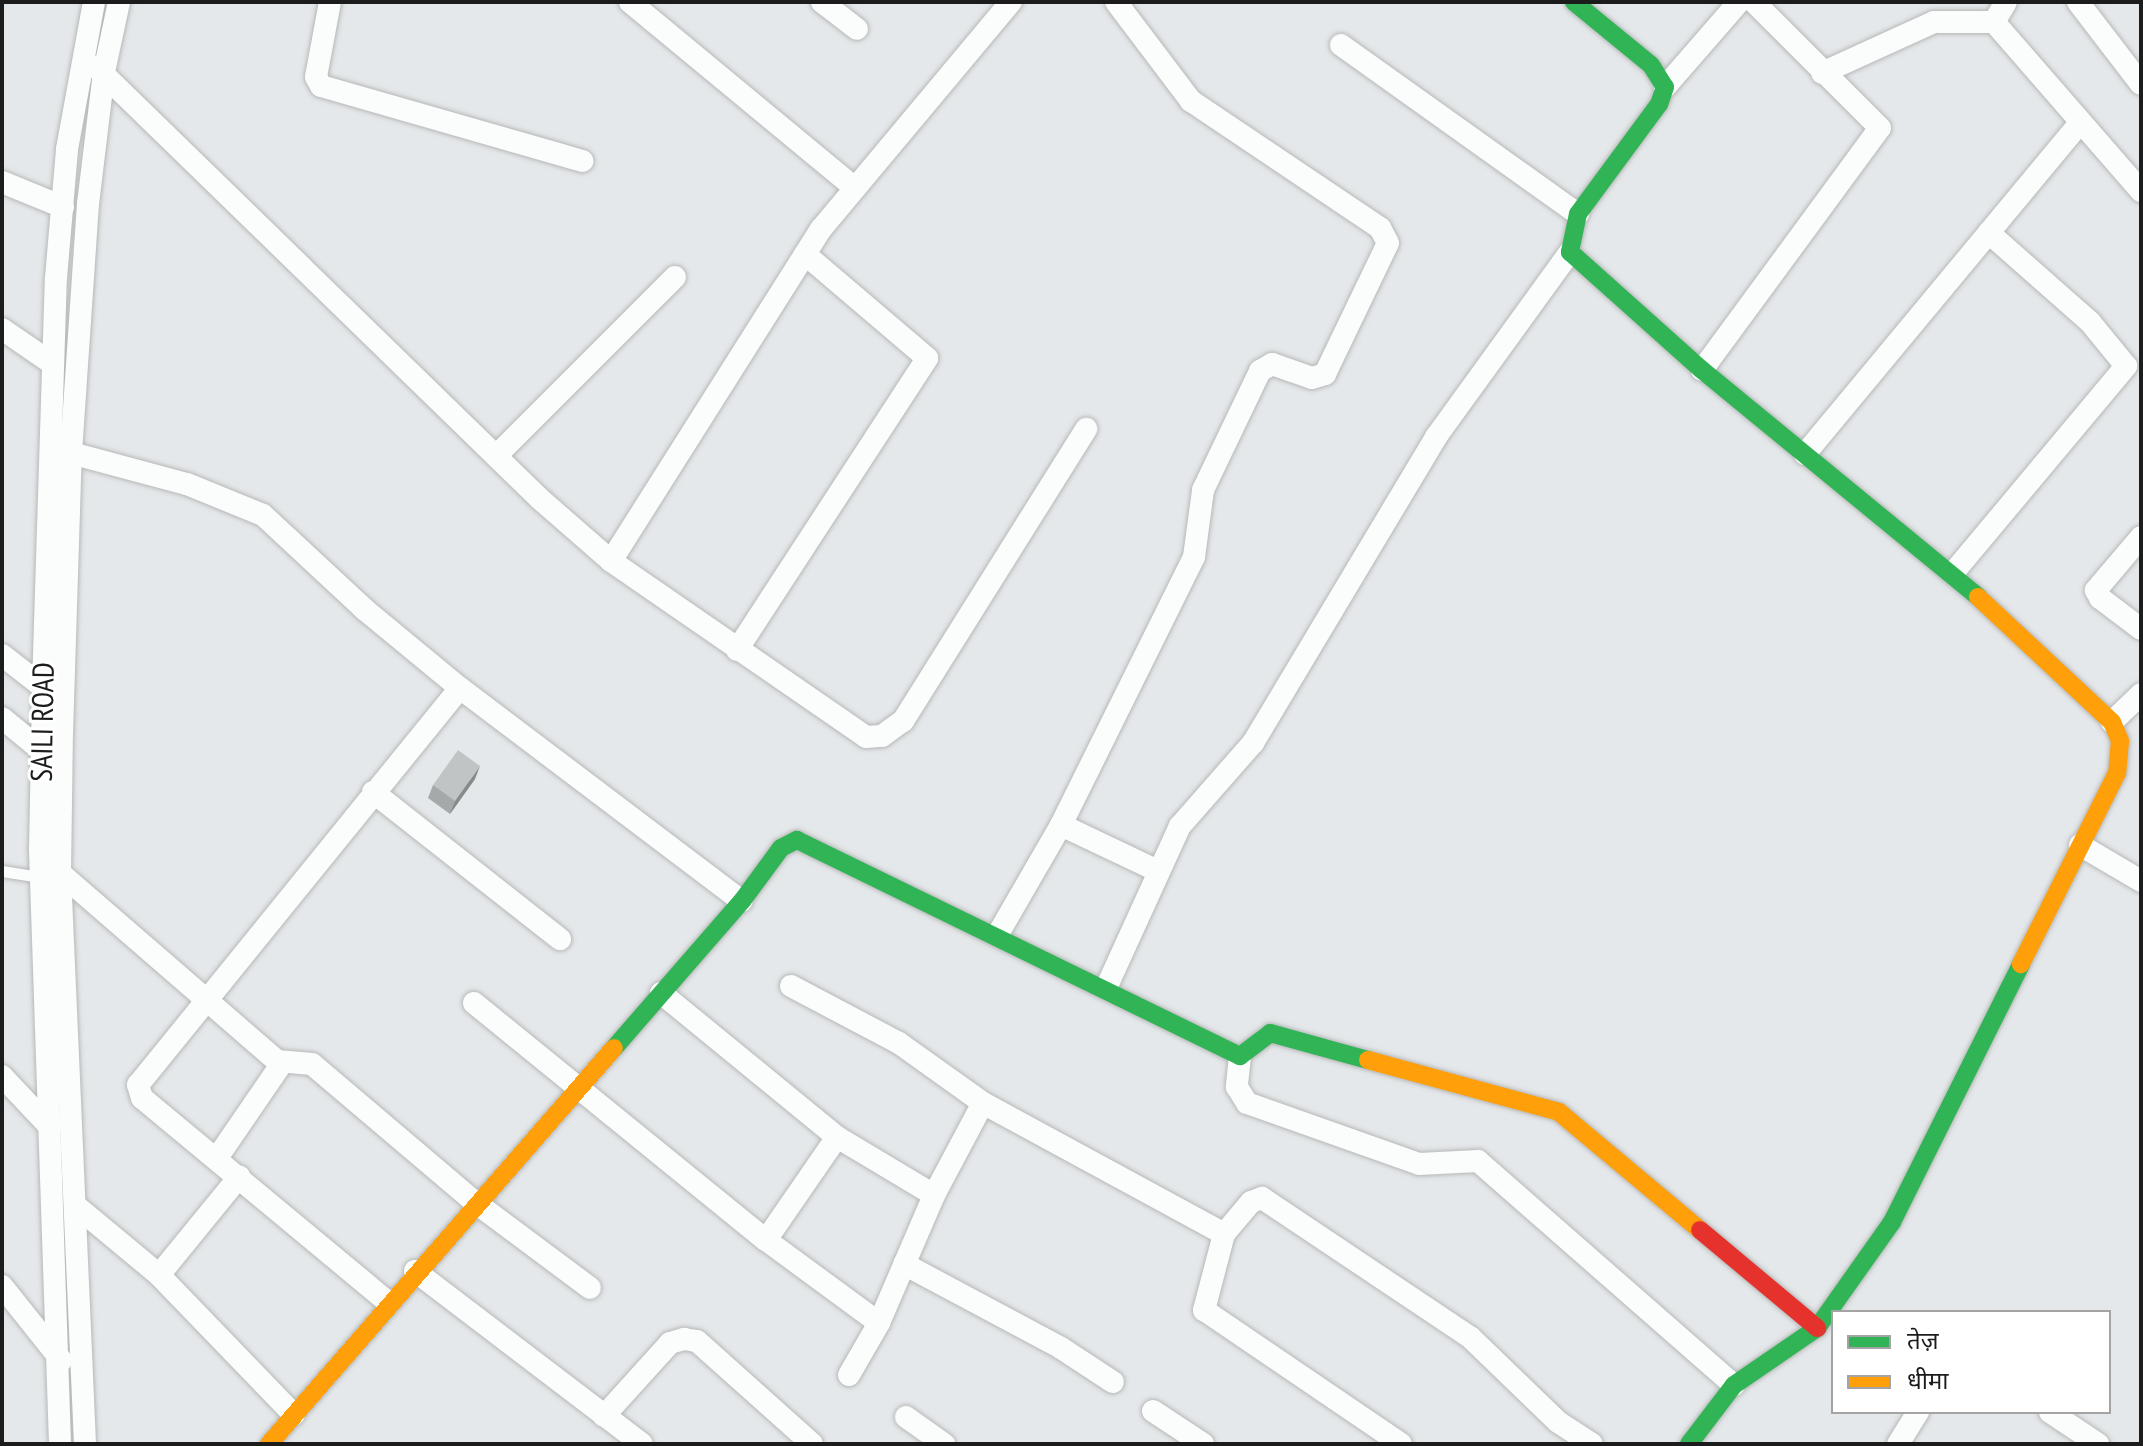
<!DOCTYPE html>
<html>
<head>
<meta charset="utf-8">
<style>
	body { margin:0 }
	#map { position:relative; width:2143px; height:1446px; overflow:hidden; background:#e5e8ea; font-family:"PT Sans Narrow","Noto Sans Devanagari",sans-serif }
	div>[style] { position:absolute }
	.roads { filter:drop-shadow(0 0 2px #b6b8b8) drop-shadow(0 0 2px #b6b8b8) }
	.lane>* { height:11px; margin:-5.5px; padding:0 5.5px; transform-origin:5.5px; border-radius:5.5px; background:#fbfcfc }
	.street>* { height:22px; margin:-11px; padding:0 11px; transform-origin:11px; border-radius:11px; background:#fbfcfc }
	.fast>* { height:18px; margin:-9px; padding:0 9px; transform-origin:9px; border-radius:9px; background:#30b455 }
	.slow>* { height:18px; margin:-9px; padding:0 9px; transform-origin:9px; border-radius:9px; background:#ff9f0a }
	.jam>* { height:18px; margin:-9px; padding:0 9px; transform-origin:9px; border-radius:9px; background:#e5322d }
	.wall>* { inset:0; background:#a6a9a9 }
	.shaded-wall>* { inset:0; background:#87898a }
	.building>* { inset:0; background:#c1c4c5 }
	span { translate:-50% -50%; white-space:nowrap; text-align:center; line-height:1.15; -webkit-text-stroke:6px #fff; paint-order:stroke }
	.street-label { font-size:30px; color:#1c1c1c }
	.frame { position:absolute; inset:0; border:4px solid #1c1c1c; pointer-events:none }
	.legend { position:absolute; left:1831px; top:1310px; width:280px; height:104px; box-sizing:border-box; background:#fff; border:2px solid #a4a4a4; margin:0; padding:10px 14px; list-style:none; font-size:24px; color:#1c1c1c }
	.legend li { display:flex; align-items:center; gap:16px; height:40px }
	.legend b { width:40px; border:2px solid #a4a4a4 }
</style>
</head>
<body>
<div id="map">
	<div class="roads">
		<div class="lane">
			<i style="left:2px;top:871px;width:39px;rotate:9deg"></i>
		</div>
		<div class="street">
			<i style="left:330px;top:2px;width:76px;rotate:100.6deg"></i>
			<i style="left:316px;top:77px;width:10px;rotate:61deg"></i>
			<i style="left:321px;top:86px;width:272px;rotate:16deg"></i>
			<i style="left:630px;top:2px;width:292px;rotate:39.6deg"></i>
			<i style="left:822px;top:2px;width:44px;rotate:37.6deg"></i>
			<i style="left:2078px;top:2px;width:103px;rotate:52.5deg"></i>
			<i style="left:1994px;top:22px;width:224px;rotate:49deg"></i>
			<i style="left:1341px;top:45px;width:291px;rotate:35.5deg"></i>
			<i style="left:96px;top:67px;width:619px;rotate:44.22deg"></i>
			<i style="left:540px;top:499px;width:94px;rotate:41.1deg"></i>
			<i style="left:611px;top:561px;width:310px;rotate:34.6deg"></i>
			<i style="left:866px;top:737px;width:16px;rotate:-4deg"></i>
			<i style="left:882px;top:736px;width:26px;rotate:-36deg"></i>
			<i style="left:903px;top:721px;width:345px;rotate:-57.9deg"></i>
			<i style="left:1822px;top:73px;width:123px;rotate:-24.5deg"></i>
			<i style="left:1934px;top:22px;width:60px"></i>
			<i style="left:1994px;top:22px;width:23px;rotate:-59deg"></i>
			<i style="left:1665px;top:87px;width:113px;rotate:-49deg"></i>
			<i style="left:2px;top:182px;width:66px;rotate:22.3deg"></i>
			<i style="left:2px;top:329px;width:62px;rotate:34.5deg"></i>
			<i style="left:1702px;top:370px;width:300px;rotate:-53.7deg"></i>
			<i style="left:1880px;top:128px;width:178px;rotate:-135deg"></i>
			<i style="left:71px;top:453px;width:120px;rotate:15deg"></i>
			<i style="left:187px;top:484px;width:82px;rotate:22.2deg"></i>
			<i style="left:263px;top:515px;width:138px;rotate:42.9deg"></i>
			<i style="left:364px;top:609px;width:124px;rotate:39.5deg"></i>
			<i style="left:460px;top:688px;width:353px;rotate:37.1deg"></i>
			<i style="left:1805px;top:454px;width:428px;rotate:-50.3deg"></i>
			<i style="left:496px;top:456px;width:253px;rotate:-45deg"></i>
			<i style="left:2141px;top:537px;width:70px;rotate:130.3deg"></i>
			<i style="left:2096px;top:590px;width:9px;rotate:63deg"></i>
			<i style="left:2100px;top:598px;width:51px;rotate:37.1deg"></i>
			<i style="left:611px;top:561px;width:393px;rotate:-57.7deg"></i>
			<i style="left:821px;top:229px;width:296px;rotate:-50.1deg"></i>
			<i style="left:1953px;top:573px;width:270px;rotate:-50.1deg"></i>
			<i style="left:2126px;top:366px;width:57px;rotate:-129.3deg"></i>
			<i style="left:2090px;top:322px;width:135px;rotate:-138.6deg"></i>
			<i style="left:737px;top:650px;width:348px;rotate:-56.9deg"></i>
			<i style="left:927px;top:358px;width:160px;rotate:-139.6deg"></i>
			<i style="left:2px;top:655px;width:52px;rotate:38deg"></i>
			<i style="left:2px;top:718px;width:50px;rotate:39.4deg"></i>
			<i style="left:2112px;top:722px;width:40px;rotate:-44deg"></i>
			<i style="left:373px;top:792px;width:238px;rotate:38.2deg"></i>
			<i style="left:1061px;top:825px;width:107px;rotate:25.4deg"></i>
			<i style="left:2080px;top:845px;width:71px;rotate:30.5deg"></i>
			<i style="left:60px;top:873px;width:287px;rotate:40.9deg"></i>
			<i style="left:277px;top:1061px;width:35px;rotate:5deg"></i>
			<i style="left:312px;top:1064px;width:215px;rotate:40.3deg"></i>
			<i style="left:476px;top:1203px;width:142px;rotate:36.7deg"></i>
			<i style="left:998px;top:934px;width:126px;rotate:-60deg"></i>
			<i style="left:1061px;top:825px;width:299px;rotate:-63.6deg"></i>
			<i style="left:1194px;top:557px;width:68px;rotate:-82.3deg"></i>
			<i style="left:1203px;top:490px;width:132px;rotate:-64.4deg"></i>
			<i style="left:1260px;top:371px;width:14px;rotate:-30deg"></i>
			<i style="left:1272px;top:364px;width:42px;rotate:19.3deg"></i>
			<i style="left:1312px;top:378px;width:14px;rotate:-17deg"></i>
			<i style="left:1325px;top:374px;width:145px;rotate:-64.3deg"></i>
			<i style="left:1388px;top:243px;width:17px;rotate:-118deg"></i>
			<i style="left:1380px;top:228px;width:228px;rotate:-146.1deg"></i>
			<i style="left:1191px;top:101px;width:124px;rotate:-127.1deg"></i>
			<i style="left:791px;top:986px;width:122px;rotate:27.8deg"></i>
			<i style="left:899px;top:1043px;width:103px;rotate:35.5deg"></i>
			<i style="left:983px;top:1103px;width:274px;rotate:28.5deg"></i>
			<i style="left:1224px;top:1234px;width:79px;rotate:104.7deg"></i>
			<i style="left:1204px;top:1310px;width:238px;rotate:34.2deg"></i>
			<i style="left:1107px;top:986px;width:176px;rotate:-65.5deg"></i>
			<i style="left:1180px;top:826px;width:111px;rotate:-48.7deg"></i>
			<i style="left:1253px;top:743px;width:357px;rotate:-59.1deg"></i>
			<i style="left:1436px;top:437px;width:228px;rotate:-54.1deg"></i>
			<i style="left:661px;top:993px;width:227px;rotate:39.3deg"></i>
			<i style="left:837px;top:1137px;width:113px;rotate:30.9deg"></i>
			<i style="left:474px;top:1003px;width:376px;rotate:39.1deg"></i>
			<i style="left:766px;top:1240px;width:140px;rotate:36.3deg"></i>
			<i style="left:1240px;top:1056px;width:31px;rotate:96deg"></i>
			<i style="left:1237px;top:1087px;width:19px;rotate:58deg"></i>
			<i style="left:1247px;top:1103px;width:182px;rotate:19.5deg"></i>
			<i style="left:1419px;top:1164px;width:59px;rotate:-2.9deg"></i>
			<i style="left:1478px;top:1161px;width:340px;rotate:41.2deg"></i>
			<i style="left:2px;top:1076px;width:70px;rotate:46.7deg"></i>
			<i style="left:217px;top:1158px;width:115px;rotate:-55.6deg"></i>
			<i style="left:76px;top:1206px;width:108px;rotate:39.7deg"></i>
			<i style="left:159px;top:1275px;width:194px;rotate:46deg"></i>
			<i style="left:1224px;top:1234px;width:42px;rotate:-49.8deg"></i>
			<i style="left:1251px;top:1202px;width:12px;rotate:-20deg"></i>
			<i style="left:1262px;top:1198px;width:250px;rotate:33.8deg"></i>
			<i style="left:1470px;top:1337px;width:122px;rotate:44deg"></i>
			<i style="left:1558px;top:1422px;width:40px;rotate:32.9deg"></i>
			<i style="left:766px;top:1240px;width:125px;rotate:-55.4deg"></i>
			<i style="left:904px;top:1264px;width:178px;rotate:28.1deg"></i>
			<i style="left:1061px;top:1348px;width:62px;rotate:33.2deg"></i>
			<i style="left:415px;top:1271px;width:285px;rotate:37.3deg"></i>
			<i style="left:159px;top:1275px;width:127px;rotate:-50.8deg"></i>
			<i style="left:2px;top:1286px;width:95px;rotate:51.4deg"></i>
			<i style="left:389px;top:1303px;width:321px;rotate:-140.3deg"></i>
			<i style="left:142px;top:1098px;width:14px;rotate:-107deg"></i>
			<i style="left:138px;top:1085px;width:511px;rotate:-50.96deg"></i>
			<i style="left:849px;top:1375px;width:60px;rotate:-60deg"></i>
			<i style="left:879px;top:1323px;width:139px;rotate:-66.7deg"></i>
			<i style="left:934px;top:1195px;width:104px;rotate:-62deg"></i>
			<i style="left:1153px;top:1411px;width:60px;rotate:33.4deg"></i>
			<i style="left:2050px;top:1412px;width:58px;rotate:33.7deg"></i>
			<i style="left:604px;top:1416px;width:98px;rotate:-47.9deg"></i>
			<i style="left:670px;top:1343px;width:15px;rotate:-16deg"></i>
			<i style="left:684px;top:1339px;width:13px;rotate:9deg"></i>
			<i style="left:697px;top:1341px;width:154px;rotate:41.8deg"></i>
			<i style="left:906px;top:1417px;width:47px;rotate:35.4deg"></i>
			<i style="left:60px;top:1444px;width:594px;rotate:-91.93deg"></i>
			<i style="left:40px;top:850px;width:163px;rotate:-88.9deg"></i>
			<i style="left:43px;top:687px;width:409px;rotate:-88.2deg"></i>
			<i style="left:56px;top:278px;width:129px;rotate:-85.1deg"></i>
			<i style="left:67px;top:149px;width:149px;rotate:-79.6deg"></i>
			<i style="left:85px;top:1444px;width:572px;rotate:-92.51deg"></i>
			<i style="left:60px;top:873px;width:139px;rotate:-89.2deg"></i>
			<i style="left:62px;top:734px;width:281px;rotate:-88.2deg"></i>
			<i style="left:71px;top:453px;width:250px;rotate:-86.1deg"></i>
			<i style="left:88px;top:204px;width:133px;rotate:-83.1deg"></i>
			<i style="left:104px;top:72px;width:72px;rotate:-77.9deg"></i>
			<i style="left:1898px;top:1444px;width:38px;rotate:-58deg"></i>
		</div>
		<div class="fast">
			<i style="left:1574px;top:2px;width:99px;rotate:39.3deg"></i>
			<i style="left:1651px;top:65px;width:26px;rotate:58deg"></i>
			<i style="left:1665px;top:87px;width:18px;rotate:109deg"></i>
			<i style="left:1659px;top:104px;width:137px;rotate:126.4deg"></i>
			<i style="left:1578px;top:214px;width:39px;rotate:102deg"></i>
			<i style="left:1570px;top:252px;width:177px;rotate:41.8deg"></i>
			<i style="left:1702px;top:370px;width:357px;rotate:39.4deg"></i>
			<i style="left:614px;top:1048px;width:195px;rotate:-49deg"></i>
			<i style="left:742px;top:901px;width:66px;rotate:-53.7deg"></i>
			<i style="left:781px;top:848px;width:18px;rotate:-27deg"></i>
			<i style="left:797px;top:840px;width:493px;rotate:26deg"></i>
			<i style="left:1240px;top:1056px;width:38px;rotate:-37deg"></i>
			<i style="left:1270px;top:1033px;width:102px;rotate:15.4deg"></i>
			<i style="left:1689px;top:1444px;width:74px;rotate:-52.7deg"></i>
			<i style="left:1734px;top:1385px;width:101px;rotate:-34.5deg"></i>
			<i style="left:1817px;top:1328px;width:130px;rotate:-54.7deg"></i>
			<i style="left:1892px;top:1222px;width:288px;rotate:-63.4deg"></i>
		</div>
		<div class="slow">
			<i style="left:1978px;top:597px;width:183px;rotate:43deg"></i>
			<i style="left:2112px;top:722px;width:21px;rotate:67deg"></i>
			<i style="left:2120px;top:741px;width:32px;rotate:95deg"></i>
			<i style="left:2117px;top:773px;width:214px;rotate:116.7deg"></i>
			<i style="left:1368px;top:1060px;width:198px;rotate:15.2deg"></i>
			<i style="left:1559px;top:1112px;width:184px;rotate:39.9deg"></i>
			<i style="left:269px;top:1444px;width:525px;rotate:-48.94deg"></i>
		</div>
		<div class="jam">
			<i style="left:1700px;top:1230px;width:153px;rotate:39.9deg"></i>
		</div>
	</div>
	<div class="wall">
		<i style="clip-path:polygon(475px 779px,450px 814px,428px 798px,433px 785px)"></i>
	</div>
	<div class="shaded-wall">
		<i style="clip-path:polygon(480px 766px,475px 779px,450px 814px,455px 801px)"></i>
	</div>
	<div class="building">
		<i style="clip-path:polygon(458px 750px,480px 766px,455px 801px,433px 785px)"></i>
	</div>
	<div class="street-label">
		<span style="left:42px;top:722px;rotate:-89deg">SAILI ROAD</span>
	</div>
	<div class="frame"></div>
	<ul class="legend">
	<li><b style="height:10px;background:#30b455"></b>तेज़</li>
	<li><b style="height:10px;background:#ff9f0a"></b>धीमा</li>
	</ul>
</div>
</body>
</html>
